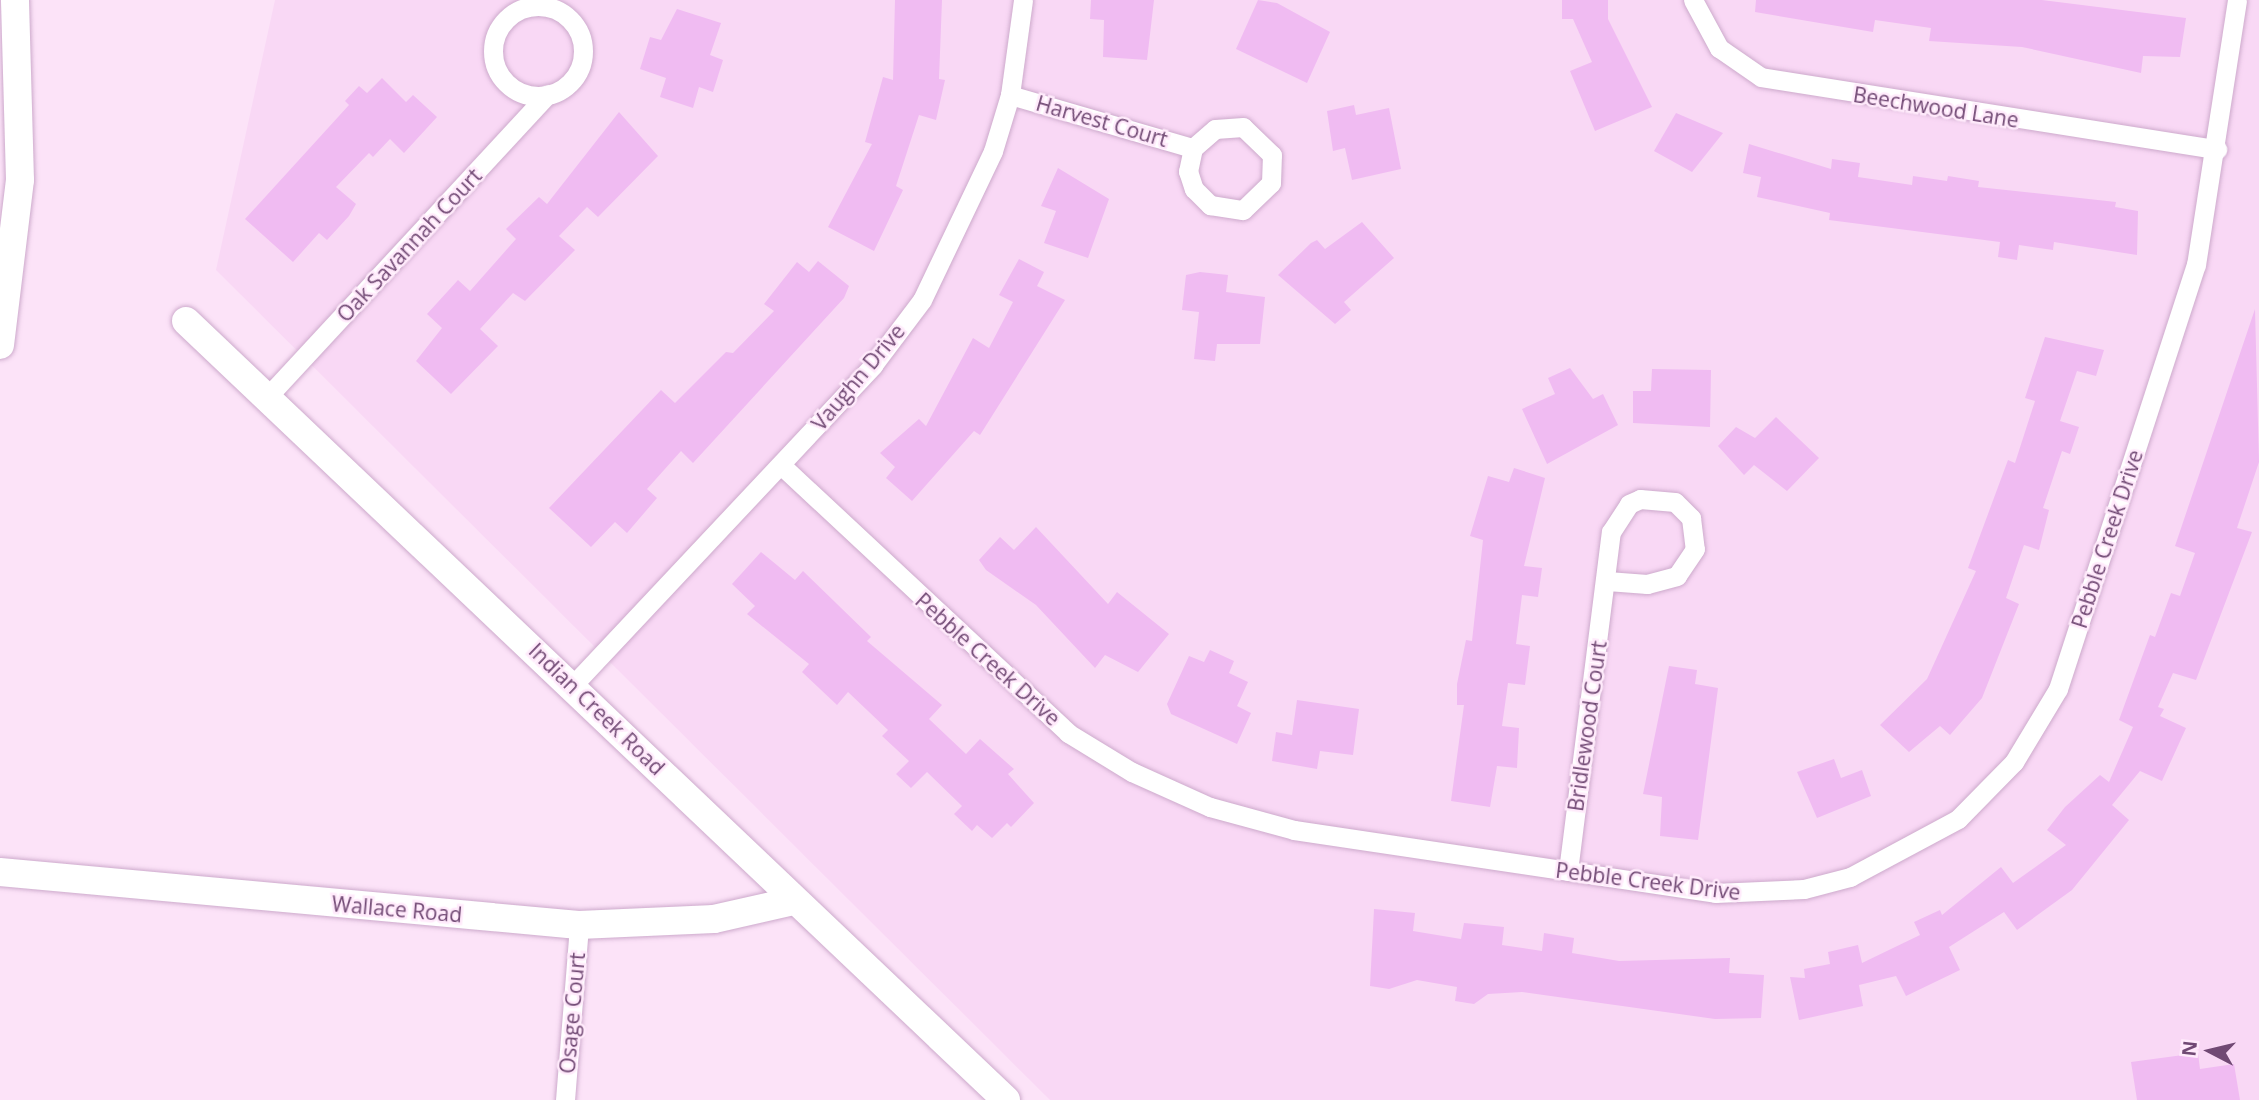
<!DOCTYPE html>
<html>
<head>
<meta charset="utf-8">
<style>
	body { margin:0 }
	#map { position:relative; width:2259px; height:1100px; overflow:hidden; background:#fce3f8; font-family:"Open Sans",sans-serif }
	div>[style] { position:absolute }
	.residential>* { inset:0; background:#f9d8f5 }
	.building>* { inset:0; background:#f0bbf2 }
	.roads { filter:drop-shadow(0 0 2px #cdaacc) drop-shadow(0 0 2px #cdaacc) }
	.street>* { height:19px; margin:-9.5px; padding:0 9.5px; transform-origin:9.5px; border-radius:9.5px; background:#fff }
	.street>.ring { margin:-9.5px; padding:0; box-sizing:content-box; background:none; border:19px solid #fff; border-radius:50% }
	.secondary>* { height:28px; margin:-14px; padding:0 14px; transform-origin:14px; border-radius:14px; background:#fff }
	span { translate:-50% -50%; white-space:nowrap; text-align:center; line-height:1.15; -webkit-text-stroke:5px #ffeafb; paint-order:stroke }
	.street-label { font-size:21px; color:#714974 }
	.north { position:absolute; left:2175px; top:1016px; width:70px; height:70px; -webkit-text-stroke:5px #ffeafb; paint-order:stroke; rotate:277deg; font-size:19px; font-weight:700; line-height:28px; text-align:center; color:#714974 }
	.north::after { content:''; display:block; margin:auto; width:24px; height:32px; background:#714974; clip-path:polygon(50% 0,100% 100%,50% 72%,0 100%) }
</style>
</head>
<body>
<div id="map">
	<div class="residential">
		<i style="clip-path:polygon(275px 0,2259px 0,2259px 1100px,1050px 1100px,216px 270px)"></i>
	</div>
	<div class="building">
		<i style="clip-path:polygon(895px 0,942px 0,939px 79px,945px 80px,936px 120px,919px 115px,896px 186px,903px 190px,874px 251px,828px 227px,872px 144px,865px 142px,883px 77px,893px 80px)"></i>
		<i style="clip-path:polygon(1091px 0,1154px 0,1147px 60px,1103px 57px,1104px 20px,1090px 19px)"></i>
		<i style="clip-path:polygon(1258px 0,1277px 3px,1330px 32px,1307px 83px,1236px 49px)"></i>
		<i style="clip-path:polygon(1562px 0,1608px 0,1608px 19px,1652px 107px,1595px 131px,1570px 71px,1592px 62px,1573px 19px,1562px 19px)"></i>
		<i style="clip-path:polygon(1756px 0,2042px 0,2186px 18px,2180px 57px,2143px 56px,2141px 73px,2022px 47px,1929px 41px,1931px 28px,1875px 20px,1873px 32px,1755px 12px)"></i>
		<i style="clip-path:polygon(677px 9px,721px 23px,710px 55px,723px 60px,713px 92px,699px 87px,693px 108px,660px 97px,666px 78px,640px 69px,650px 37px,661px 40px)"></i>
		<i style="clip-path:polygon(382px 78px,406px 102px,413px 95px,437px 117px,404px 153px,390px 139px,373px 157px,369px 153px,336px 187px,356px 204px,349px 216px,327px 240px,319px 233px,293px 262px,245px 219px,349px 105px,345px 101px,359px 86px,367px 93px)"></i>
		<i style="clip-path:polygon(1354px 105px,1356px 115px,1389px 108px,1401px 169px,1352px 180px,1345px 148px,1333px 151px,1327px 111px)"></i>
		<i style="clip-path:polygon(619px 112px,658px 156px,598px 217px,587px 207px,559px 236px,575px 250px,525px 301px,513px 293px,480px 329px,498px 346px,451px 394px,416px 361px,442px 328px,427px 314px,458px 280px,470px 291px,516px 239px,506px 229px,539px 197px,547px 204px)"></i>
		<i style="clip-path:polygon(1676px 113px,1723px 133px,1692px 172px,1654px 151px)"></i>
		<i style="clip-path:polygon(1749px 144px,1831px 169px,1832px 159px,1860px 163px,1858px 177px,1912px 185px,1913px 176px,1947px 181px,1948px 176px,1979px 181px,1978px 187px,2116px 202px,2115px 207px,2138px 211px,2137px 255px,2054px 242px,2053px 250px,2019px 245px,2017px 260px,1998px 257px,2000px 242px,1829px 220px,1830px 213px,1757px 197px,1761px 177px,1743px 173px)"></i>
		<i style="clip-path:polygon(1058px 168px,1109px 199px,1088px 258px,1044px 243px,1056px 211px,1041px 206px)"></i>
		<i style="clip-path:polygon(1362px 222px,1394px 258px,1344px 302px,1351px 310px,1335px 324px,1278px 275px,1311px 243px,1317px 240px,1325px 249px)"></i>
		<i style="clip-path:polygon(1019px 259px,1044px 272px,1037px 286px,1065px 300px,980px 435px,974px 431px,912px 501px,886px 478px,895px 467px,880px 453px,919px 419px,926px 426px,973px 338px,989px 348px,1013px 302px,999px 295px)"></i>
		<i style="clip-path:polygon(818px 261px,849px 286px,844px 298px,693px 463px,681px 451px,647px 489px,657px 498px,627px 533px,615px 522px,591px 547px,549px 508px,661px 390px,675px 403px,726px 352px,733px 353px,774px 311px,764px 304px,797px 262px,809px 272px)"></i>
		<i style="clip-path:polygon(1200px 272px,1228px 275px,1226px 292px,1265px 297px,1260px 344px,1217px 344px,1215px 361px,1194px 359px,1199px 312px,1182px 310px,1186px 275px)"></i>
		<i style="clip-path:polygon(2255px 309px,2259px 462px,2237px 528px,2252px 532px,2196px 680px,2173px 673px,2158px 707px,2164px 709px,2160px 716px,2186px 728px,2162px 781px,2140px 771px,2112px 805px,2129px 820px,2072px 890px,2017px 930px,2004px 912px,1949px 947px,1960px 970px,1906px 996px,1896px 976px,1859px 985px,1863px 1006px,1799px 1020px,1790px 977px,1805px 978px,1804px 969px,1830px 964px,1828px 952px,1858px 945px,1862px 963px,1920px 935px,1914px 922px,1940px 910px,1942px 915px,2001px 867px,2013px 883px,2066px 845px,2047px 830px,2065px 807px,2100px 775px,2109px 782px,2133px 727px,2119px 720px,2150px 635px,2155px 637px,2171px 593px,2180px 596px,2195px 553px,2175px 546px)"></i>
		<i style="clip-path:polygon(2045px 337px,2104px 350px,2096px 376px,2077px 371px,2060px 421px,2079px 427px,2070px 454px,2062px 451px,2043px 508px,2049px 510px,2039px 550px,2024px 545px,2006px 598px,2019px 604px,1982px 698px,1950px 735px,1940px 726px,1909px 752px,1880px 725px,1927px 679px,1976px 571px,1968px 568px,2008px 460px,2015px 463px,2035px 401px,2025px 398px)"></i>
		<i style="clip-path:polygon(1570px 368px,1593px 399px,1603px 394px,1618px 425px,1547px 464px,1522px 409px,1555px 394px,1548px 378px)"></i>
		<i style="clip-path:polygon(1652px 369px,1711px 370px,1710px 427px,1633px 423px,1633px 391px,1651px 391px)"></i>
		<i style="clip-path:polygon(1776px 417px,1819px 458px,1787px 491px,1754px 465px,1744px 475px,1718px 446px,1736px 427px,1755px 438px)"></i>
		<i style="clip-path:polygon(1514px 468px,1545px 478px,1524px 566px,1542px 568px,1538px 597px,1522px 595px,1516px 644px,1530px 646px,1525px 685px,1508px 683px,1502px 726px,1519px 728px,1517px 768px,1497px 766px,1490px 807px,1451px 801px,1464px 705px,1457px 705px,1457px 684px,1466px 640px,1472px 641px,1483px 540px,1470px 536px,1488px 476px,1509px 482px)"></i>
		<i style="clip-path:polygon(1036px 527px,1108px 604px,1117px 592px,1169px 634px,1138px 672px,1105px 655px,1095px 668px,1036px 605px,986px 570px,979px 560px,1000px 537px,1014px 550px)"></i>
		<i style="clip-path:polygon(761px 552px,795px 580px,803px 571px,871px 637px,867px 641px,942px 705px,929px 719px,966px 754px,980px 739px,1014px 769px,1008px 774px,1034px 803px,1011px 827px,1007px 823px,992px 838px,977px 825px,972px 831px,954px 814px,962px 806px,927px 772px,911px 788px,896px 774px,909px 761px,882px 736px,888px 730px,848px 692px,837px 705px,802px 672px,809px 664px,747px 614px,755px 606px,732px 584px)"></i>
		<i style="clip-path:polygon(1210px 650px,1234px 661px,1229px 673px,1248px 682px,1237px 706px,1251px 713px,1237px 744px,1171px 714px,1167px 704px,1189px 656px,1204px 662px)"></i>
		<i style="clip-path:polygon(1669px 666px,1697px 670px,1695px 684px,1718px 688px,1698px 840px,1660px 836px,1662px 797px,1643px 794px)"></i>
		<i style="clip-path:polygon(1297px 700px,1359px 709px,1353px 755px,1320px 751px,1317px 769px,1272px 761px,1276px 732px,1292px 735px)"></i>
		<i style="clip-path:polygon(1834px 759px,1841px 778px,1862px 770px,1871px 796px,1817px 818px,1797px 772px)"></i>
		<i style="clip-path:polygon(1374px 909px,1415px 913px,1413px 931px,1461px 939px,1464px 923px,1504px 927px,1502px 945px,1542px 951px,1544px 933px,1574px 938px,1572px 953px,1619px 961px,1730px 958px,1729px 973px,1764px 975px,1761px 1018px,1715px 1019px,1522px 992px,1488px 994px,1474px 1004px,1455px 1001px,1457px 987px,1417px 980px,1389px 989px,1370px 986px)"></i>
		<i style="clip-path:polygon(2198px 1053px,2200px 1069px,2234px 1064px,2240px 1100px,2137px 1100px,2131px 1062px)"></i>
	</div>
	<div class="roads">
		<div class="street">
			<i style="left:1693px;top:0;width:55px;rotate:61.6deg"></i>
			<i style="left:1719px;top:48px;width:51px;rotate:34.6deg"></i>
			<i style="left:1761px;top:77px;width:462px;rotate:9deg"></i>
			<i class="ring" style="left:493px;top:6px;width:71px;height:71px"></i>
			<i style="left:1010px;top:95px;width:191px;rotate:16.2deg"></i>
			<i style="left:1193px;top:148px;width:24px;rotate:102deg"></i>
			<i style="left:1188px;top:171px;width:19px;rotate:72deg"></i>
			<i style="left:1194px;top:189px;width:23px;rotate:45deg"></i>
			<i style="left:1210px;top:205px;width:33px;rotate:9deg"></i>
			<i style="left:1243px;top:210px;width:39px;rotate:-44deg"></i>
			<i style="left:1271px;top:183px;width:28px;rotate:-88deg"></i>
			<i style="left:1272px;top:155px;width:40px;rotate:-136deg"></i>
			<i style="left:1243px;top:127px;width:28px;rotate:176deg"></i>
			<i style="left:1215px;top:129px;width:29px;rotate:139deg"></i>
			<i style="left:269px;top:395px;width:410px;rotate:-47.2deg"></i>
			<i style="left:781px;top:465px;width:393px;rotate:43deg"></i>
			<i style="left:1068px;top:733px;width:75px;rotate:31.4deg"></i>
			<i style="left:1132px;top:772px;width:85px;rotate:24.2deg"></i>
			<i style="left:1210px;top:807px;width:87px;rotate:15.3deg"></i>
			<i style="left:1294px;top:830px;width:426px;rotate:8.5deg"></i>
			<i style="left:1715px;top:893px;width:89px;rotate:-2.6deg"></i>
			<i style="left:1804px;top:889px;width:48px;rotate:-14.6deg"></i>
			<i style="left:1850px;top:877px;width:123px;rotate:-28.2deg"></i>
			<i style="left:1958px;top:819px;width:80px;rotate:-45.5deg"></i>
			<i style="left:2014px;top:762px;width:85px;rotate:-58.9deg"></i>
			<i style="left:2058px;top:689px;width:446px;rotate:-72deg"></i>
			<i style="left:2196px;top:265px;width:268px;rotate:-81.2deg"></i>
			<i style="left:573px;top:685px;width:439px;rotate:-46.8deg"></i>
			<i style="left:873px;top:365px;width:81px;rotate:-53deg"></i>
			<i style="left:922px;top:300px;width:165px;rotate:-64.5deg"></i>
			<i style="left:993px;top:151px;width:59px;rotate:-73.1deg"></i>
			<i style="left:1010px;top:95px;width:96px;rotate:-82.2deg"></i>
			<i style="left:1568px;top:871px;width:342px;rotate:-82.8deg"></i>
			<i style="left:1611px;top:532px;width:33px;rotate:-57deg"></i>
			<i style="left:1629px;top:504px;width:12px;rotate:-24deg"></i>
			<i style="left:1640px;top:499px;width:35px;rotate:5deg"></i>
			<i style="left:1675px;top:502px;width:23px;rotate:45deg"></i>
			<i style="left:1691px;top:518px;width:31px;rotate:83deg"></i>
			<i style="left:1695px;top:549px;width:32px;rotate:124deg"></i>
			<i style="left:1677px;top:576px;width:31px;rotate:165deg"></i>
			<i style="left:1647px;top:584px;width:40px;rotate:-175.7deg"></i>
			<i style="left:565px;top:1100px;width:176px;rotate:-85.4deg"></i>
		</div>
		<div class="secondary">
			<i style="left:186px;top:321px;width:1131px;rotate:43.53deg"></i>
			<i style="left:0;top:345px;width:166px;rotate:-83.1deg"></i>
			<i style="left:20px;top:180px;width:180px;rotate:-91.6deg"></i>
			<i style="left:0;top:872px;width:581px;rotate:5.23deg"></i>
			<i style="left:579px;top:925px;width:135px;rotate:-2.5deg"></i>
			<i style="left:714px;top:919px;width:81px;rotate:-12.8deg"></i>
		</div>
	</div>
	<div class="street-label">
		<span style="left:1936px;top:107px;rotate:9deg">Beechwood Lane</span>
		<span style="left:1102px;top:121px;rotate:16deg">Harvest Court</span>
		<span style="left:409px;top:245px;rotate:-47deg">Oak Savannah Court</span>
		<span style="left:858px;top:377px;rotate:-50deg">Vaughn Drive</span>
		<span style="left:2107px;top:539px;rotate:-72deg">Pebble Creek Drive</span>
		<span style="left:988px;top:659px;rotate:42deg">Pebble Creek Drive</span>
		<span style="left:597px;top:709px;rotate:44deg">Indian Creek Road</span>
		<span style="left:1587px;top:726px;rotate:-82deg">Bridlewood Court</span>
		<span style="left:1648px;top:881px;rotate:7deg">Pebble Creek Drive</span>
		<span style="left:397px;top:909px;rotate:5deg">Wallace Road</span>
		<span style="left:572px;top:1013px;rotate:-85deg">Osage Court</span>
	</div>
	<div class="north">N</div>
</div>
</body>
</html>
